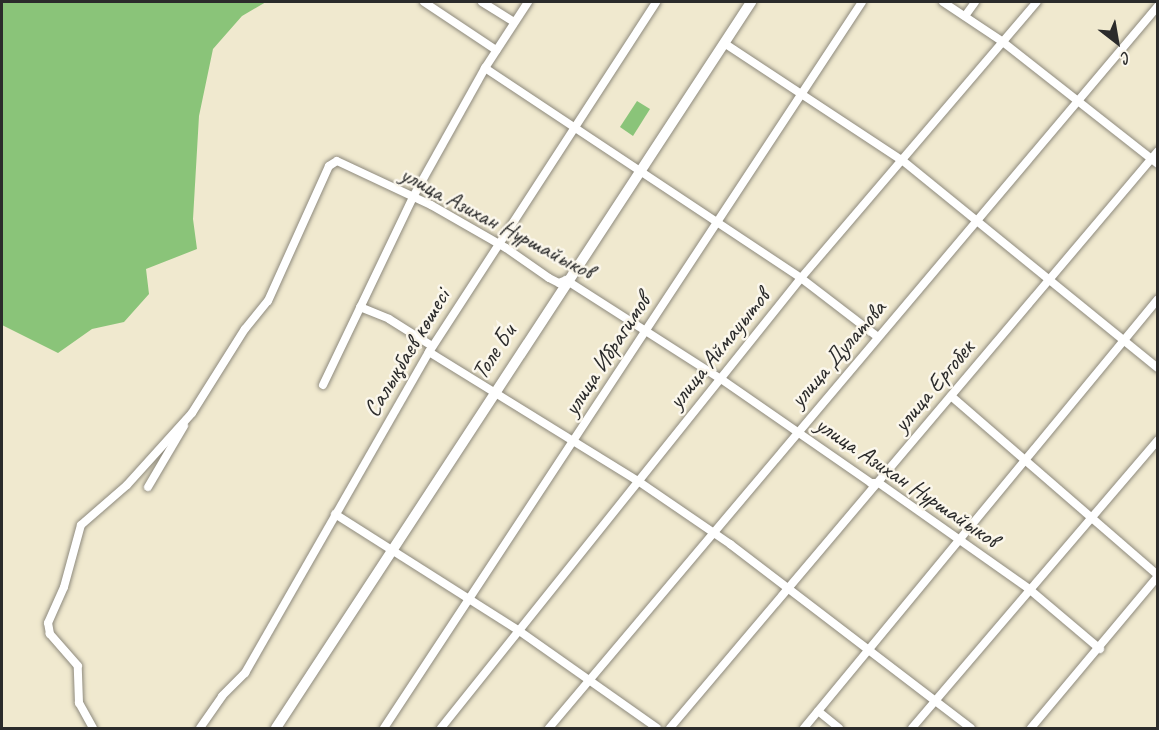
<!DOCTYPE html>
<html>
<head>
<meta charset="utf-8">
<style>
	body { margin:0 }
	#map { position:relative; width:1159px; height:730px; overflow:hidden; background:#f0e9cf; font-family:Caveat,sans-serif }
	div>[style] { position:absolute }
	.green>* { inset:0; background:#8ac479 }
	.roads { filter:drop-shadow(0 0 2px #8e8a7d) drop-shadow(0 0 2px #8e8a7d) }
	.minor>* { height:8px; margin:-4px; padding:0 4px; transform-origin:4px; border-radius:4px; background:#fff }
	.major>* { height:10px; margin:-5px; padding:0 5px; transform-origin:5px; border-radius:5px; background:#fff }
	span { translate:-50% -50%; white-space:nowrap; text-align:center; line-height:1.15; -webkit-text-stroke:5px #fbf7ec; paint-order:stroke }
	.street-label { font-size:24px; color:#2b2b2b }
	.frame { position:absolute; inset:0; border:3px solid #2b2b2b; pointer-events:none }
	.north { position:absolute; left:1087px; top:12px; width:60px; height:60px; -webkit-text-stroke:4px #fbf7ec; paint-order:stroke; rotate:149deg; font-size:16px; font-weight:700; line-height:24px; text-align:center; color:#2b2b2b }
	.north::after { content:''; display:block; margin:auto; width:21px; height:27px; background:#2b2b2b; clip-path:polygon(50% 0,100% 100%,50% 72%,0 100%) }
</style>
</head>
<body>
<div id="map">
	<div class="green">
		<i style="clip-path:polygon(2px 2px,266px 2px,242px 16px,213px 49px,199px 116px,193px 219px,197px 249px,146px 269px,149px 294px,124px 322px,92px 329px,58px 353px,2px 325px)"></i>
		<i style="clip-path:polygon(637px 101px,650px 109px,633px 136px,620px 127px)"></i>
	</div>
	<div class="roads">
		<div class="minor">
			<i style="left:424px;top:2px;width:87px;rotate:33.7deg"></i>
			<i style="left:482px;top:2px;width:38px;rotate:32deg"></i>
			<i style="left:943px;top:2px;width:72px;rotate:33.7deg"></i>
			<i style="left:1003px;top:42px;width:197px;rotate:38.2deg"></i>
			<i style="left:965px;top:16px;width:17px;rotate:-54deg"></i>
			<i style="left:724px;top:43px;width:214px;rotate:33.4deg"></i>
			<i style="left:903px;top:161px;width:328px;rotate:39.1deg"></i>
			<i style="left:485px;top:68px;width:379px;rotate:33.6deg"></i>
			<i style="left:801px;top:278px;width:97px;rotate:37.5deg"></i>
			<i style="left:360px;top:307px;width:31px;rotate:22deg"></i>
			<i style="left:389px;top:319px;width:51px;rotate:32.1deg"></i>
			<i style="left:429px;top:352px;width:246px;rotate:31.7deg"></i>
			<i style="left:638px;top:481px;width:112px;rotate:34.4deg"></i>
			<i style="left:730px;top:544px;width:303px;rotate:37.4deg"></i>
			<i style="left:323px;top:385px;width:208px;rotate:-64.4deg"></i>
			<i style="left:413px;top:197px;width:148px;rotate:-60.8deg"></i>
			<i style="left:485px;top:68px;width:79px;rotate:-56.9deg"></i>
			<i style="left:951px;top:396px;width:274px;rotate:40.9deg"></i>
			<i style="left:148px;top:487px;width:71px;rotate:-59.5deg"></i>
			<i style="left:335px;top:514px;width:217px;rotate:32.4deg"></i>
			<i style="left:518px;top:630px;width:170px;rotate:35.2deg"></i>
			<i style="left:818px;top:711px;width:27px;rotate:39deg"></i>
			<i style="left:93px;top:728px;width:29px;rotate:-119deg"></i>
			<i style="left:79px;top:703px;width:37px;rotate:-92deg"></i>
			<i style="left:78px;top:666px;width:43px;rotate:-131.2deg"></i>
			<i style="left:50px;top:634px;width:11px;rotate:-100deg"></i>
			<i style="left:48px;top:623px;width:39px;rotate:-66deg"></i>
			<i style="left:64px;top:587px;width:64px;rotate:-74.7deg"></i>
			<i style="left:81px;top:525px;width:61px;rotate:-41deg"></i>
			<i style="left:127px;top:485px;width:97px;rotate:-47.9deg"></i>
			<i style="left:192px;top:413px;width:99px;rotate:-57.8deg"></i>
			<i style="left:245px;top:329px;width:36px;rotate:-51deg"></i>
			<i style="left:268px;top:301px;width:148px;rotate:-65.7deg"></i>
			<i style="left:329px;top:166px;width:9px;rotate:-32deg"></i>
			<i style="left:337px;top:161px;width:104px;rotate:25.1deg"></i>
			<i style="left:431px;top:205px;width:86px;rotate:29.8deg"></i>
			<i style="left:506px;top:248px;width:52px;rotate:34.9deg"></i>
			<i style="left:549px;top:278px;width:11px;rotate:27deg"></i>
			<i style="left:559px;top:283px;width:8px;rotate:-23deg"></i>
			<i style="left:566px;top:280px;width:184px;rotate:32.6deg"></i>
			<i style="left:721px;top:379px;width:183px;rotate:34.7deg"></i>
			<i style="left:871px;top:483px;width:8px"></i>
			<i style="left:879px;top:483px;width:184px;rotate:35.2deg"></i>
			<i style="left:1029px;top:589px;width:93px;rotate:40.2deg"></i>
			<i style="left:200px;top:728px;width:39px;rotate:-55deg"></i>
			<i style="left:222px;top:696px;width:33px;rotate:-45deg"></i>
			<i style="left:245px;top:673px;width:370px;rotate:-60.2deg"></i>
			<i style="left:429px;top:352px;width:417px;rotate:-57deg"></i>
			<i style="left:384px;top:728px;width:869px;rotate:-56.64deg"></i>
			<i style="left:441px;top:728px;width:576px;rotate:-51.34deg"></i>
			<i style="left:801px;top:278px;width:363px;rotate:-49.5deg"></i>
			<i style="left:549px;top:728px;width:945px;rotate:-49.85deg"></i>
			<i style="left:670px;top:728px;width:756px;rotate:-49.78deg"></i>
			<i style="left:804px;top:728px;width:556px;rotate:-50.47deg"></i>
			<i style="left:912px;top:728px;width:379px;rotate:-49.5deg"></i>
			<i style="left:1031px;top:728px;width:198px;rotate:-50.1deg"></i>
		</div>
		<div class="major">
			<i style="left:276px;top:728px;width:868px;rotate:-56.8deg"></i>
		</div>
	</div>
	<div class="street-label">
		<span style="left:497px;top:223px;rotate:28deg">улица Азихан Нуршайыков</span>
		<span style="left:719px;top:349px;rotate:-51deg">улица Аймауытов</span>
		<span style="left:494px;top:352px;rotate:-57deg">Толе Би</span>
		<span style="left:407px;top:353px;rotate:-59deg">Салықбаев көшесі</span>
		<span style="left:838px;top:354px;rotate:-49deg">улица Дулатова</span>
		<span style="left:607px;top:355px;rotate:-57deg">улица Ибрагимов</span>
		<span style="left:934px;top:386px;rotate:-50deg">улица Ергобек</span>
		<span style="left:907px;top:482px;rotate:34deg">улица Азихан Нуршайыков</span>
	</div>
	<div class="frame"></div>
	<div class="north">С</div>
</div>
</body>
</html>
